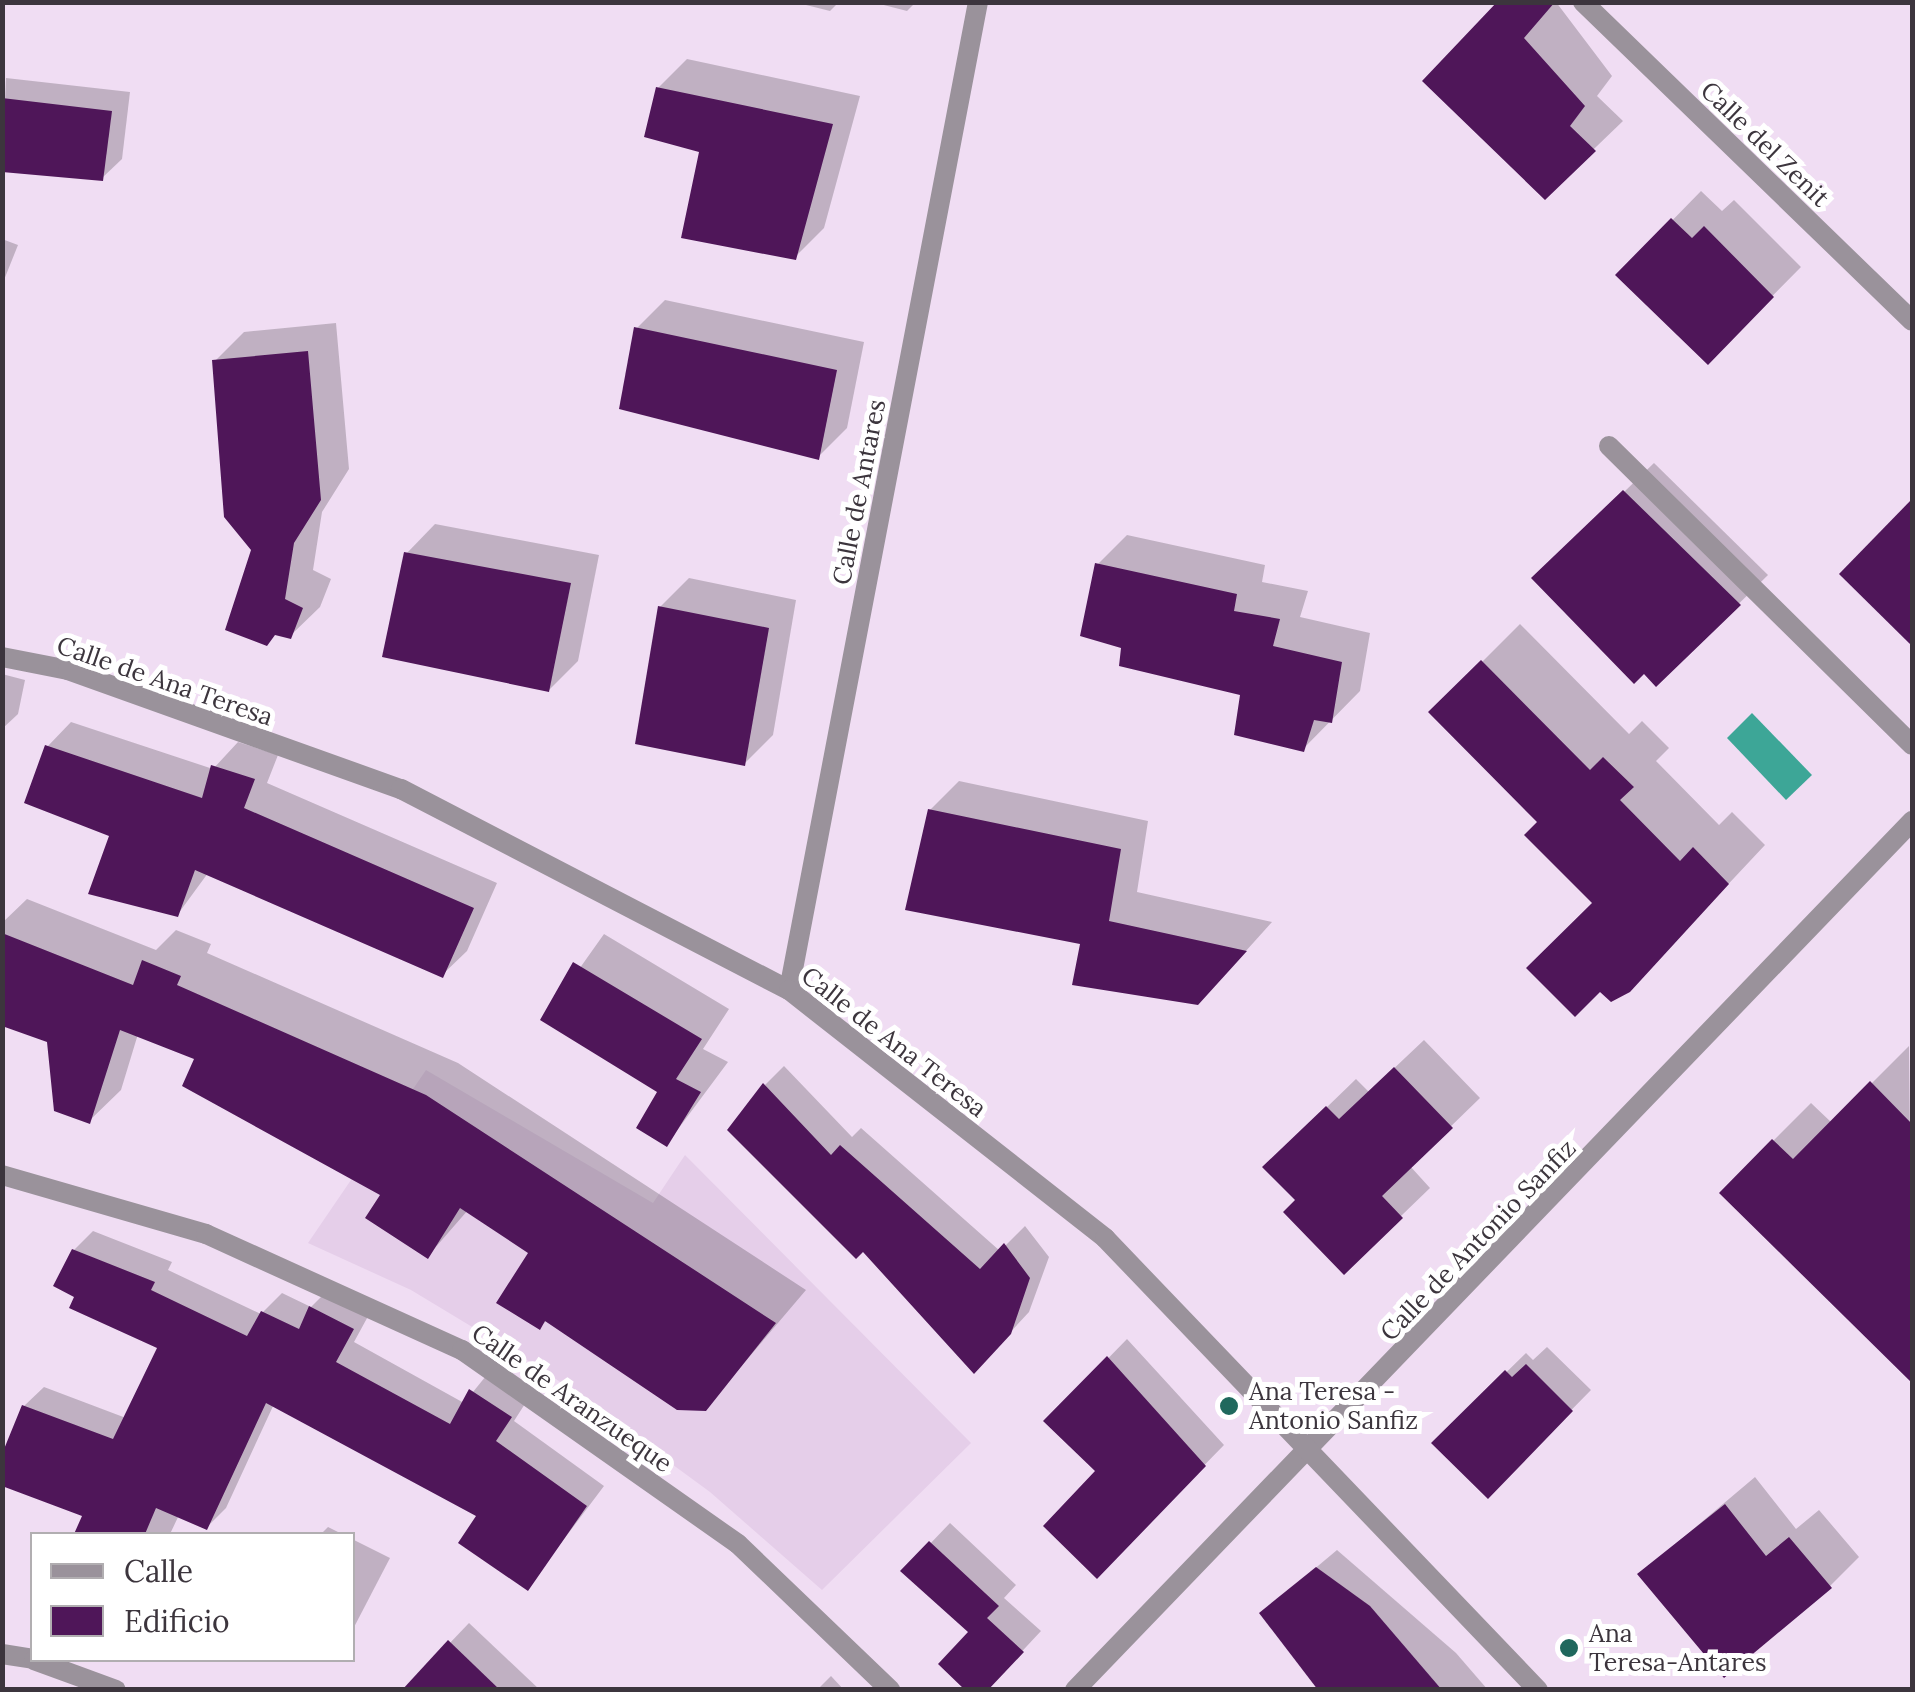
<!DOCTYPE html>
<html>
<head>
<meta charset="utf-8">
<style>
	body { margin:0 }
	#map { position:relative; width:1915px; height:1692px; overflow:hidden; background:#f0ddf3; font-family:Lora,serif }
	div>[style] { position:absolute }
	.built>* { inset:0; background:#e5cee9 }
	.water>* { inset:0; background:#3da697 }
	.shadow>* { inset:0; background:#0003 }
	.building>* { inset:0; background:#4f1659 }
	.service>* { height:20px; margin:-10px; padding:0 10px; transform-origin:10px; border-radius:10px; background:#9a929b }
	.minor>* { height:20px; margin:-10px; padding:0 10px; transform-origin:10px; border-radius:10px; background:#9a929b }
	.tertiary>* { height:20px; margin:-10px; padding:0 10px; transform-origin:10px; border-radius:10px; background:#9a929b }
	.dots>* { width:28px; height:28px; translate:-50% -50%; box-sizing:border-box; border:5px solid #fff; border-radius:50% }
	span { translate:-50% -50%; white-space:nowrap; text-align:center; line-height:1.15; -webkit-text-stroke:10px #fff; paint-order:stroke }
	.street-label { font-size:25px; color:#3c353d }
	.poi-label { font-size:25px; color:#3c353d }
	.left { translate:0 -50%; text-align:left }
	.frame { position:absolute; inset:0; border:5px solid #3c353d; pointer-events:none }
	.legend { position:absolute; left:30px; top:1532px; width:325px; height:130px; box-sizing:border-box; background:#fff; border:2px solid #b1aeb1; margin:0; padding:12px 18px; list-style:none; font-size:30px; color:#3c353d }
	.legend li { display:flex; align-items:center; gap:20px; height:50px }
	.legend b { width:50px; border:2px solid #b1aeb1 }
</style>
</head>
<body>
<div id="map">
	<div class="built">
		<i style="clip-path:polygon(426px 1070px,653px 1203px,685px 1155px,971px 1443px,822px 1590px,710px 1492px,545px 1371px,411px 1290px,308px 1243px)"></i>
	</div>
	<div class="water">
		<i style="clip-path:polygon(1752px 713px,1812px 775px,1786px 800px,1727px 738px)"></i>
	</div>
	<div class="shadow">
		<i style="clip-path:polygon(794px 2px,839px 2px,830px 11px)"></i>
		<i style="clip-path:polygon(872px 2px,916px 2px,907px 11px)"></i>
		<i style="clip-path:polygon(1500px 2px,1556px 2px,1612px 76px,1597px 96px,1623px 121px,1545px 196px)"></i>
		<i style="clip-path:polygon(687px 59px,860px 96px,824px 228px,795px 257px,658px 88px)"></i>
		<i style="clip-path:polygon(6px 78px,130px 92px,122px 159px,102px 178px,2px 169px)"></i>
		<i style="clip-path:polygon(1701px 191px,1722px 211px,1734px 200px,1801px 267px,1708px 361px,1619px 275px)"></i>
		<i style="clip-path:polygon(2px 239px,18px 245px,2px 285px)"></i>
		<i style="clip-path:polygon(665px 300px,864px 342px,847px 428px,818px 457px,636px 329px)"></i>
		<i style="clip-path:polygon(336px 323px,349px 469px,322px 512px,313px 570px,331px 579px,320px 607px,290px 636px,254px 549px,215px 361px,244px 332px)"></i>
		<i style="clip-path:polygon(1654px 463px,1768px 575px,1657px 684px,1564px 550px)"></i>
		<i style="clip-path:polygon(1912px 502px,1912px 643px,1842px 574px)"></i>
		<i style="clip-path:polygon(435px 524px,599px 555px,578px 661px,549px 690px,406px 554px)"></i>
		<i style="clip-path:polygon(1127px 535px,1265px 565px,1262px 582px,1308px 591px,1300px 617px,1370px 633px,1360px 691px,1303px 749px,1243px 693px,1123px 646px,1098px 564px)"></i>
		<i style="clip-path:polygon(689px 578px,796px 600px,773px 735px,744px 764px,660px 607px)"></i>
		<i style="clip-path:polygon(1520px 624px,1629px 734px,1642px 721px,1669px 748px,1656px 761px,1719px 825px,1732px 812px,1765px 845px,1629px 990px,1595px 903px,1541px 822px,1432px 712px)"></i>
		<i style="clip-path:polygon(2px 674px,25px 680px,18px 714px,2px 729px)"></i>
		<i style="clip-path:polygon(71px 722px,213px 769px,238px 742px,278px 755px,267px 783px,497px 883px,467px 951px,442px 975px,208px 873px,178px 914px,47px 747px)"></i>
		<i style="clip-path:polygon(959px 781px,1148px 821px,1137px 892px,1272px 922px,1227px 972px,1083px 942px,930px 810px)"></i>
		<i style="clip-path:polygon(27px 899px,156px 950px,176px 930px,211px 944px,207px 953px,458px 1063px,806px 1290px,705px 1409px,547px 1320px,540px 1327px,532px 1252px,468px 1210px,428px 1256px,384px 1194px,197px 1057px,138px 1034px,121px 1090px,89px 1121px,50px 1041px,2px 1024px,2px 923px)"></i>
		<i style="clip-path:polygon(604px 934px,729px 1009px,703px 1049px,728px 1062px,667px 1144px,660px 1092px,543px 1020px)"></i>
		<i style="clip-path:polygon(1424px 1040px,1480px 1098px,1410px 1166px,1430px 1188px,1344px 1271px,1298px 1200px,1295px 1138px,1356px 1079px,1369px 1092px)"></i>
		<i style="clip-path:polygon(1909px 1046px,1912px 1358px,1901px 1369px,1773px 1141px,1811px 1103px,1832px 1123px)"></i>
		<i style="clip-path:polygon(784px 1066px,852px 1137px,861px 1128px,1000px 1251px,1025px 1226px,1049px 1257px,1029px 1312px,993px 1351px,864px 1248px,765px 1085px)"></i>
		<i style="clip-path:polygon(93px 1231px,172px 1262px,168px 1270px,261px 1314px,282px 1293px,311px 1307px,330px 1288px,372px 1309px,354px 1342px,464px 1403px,490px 1371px,530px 1396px,514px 1421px,604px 1486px,528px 1587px,480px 1515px,274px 1404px,226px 1508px,207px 1527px,179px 1515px,170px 1534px,81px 1534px,85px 1514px,24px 1406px,44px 1387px,126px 1418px,160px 1347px,78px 1295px,74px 1250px)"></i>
		<i style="clip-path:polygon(1127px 1339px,1224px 1445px,1097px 1575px,1098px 1471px,1047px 1421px)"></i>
		<i style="clip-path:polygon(1547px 1347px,1591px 1390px,1488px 1495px,1434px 1443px,1526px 1353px,1533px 1360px)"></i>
		<i style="clip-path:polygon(1755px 1477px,1796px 1529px,1819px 1510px,1859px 1557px,1830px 1586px,1640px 1574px)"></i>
		<i style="clip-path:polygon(950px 1523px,1016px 1585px,1004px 1598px,1041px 1631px,986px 1690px,971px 1632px,904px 1571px)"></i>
		<i style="clip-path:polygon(328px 1527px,342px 1534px,321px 1534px)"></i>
		<i style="clip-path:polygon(352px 1539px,390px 1558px,352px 1631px)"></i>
		<i style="clip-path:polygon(1337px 1550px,1456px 1653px,1488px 1690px,1340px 1690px,1262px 1613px)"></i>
		<i style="clip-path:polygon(469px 1623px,540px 1690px,405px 1690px)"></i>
		<i style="clip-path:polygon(831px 1676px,844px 1690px,817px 1690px)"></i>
	</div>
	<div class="building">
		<i style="clip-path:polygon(1497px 2px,1555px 2px,1524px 38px,1585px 106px,1570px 126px,1596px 151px,1545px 200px,1422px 81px)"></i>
		<i style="clip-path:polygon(656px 87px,833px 124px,796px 260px,681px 238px,699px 152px,644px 137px)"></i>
		<i style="clip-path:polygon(2px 98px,112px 111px,103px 181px,2px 172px)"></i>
		<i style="clip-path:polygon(1671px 218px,1692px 238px,1704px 226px,1774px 297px,1708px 365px,1615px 275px)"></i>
		<i style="clip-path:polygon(634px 327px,837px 370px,819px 460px,619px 409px)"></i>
		<i style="clip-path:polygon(308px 351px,321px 500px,294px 543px,285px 599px,303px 608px,291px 639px,275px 635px,267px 646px,225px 630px,251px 550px,224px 517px,212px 360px)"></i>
		<i style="clip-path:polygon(1623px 490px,1741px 605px,1656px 687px,1644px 674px,1634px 684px,1531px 578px)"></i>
		<i style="clip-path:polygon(1912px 499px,1912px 646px,1839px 574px)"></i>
		<i style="clip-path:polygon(404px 552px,571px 583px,549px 692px,382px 657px)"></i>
		<i style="clip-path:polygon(1095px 563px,1237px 594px,1234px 611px,1280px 619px,1273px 646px,1342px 662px,1332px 723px,1314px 720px,1304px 752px,1234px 735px,1240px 695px,1119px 666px,1121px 648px,1080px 636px)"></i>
		<i style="clip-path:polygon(658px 606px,769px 628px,745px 766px,635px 744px)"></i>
		<i style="clip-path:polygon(1481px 660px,1590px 770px,1603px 757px,1634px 787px,1620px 800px,1680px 861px,1693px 847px,1729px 884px,1630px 992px,1611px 1002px,1600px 992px,1575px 1017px,1526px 968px,1592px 903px,1524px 835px,1537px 822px,1428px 712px)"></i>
		<i style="clip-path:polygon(45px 745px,202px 798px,211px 765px,255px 779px,244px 808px,474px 908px,443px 978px,195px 870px,178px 917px,88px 894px,109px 836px,24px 803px)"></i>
		<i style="clip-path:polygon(928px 809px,1121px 849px,1109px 921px,1247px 951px,1198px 1005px,1072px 985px,1080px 944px,905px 910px)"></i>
		<i style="clip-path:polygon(2px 933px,133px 985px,142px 960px,181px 976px,177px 985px,426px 1095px,776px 1323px,706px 1411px,677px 1410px,545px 1321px,540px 1330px,496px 1303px,528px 1253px,460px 1208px,428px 1259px,365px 1218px,380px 1195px,182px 1086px,194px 1059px,120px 1030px,90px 1124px,54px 1111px,47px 1042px,2px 1026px)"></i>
		<i style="clip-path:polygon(573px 962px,702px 1039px,676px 1079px,701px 1092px,667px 1147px,636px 1128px,657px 1092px,540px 1020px)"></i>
		<i style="clip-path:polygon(1394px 1067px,1453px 1128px,1382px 1196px,1403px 1218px,1344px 1275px,1283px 1212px,1295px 1200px,1262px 1167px,1326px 1106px,1339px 1119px)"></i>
		<i style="clip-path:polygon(1870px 1081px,1912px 1124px,1912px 1383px,1719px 1193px,1772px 1139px,1793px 1159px)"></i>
		<i style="clip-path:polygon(763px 1083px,831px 1155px,840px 1145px,980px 1269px,1004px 1243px,1030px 1278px,1011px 1334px,974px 1374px,863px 1252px,856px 1259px,727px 1130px)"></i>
		<i style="clip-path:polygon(72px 1249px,155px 1282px,151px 1290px,247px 1336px,261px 1311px,299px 1329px,309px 1306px,354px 1329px,336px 1362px,450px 1424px,469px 1389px,512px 1417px,496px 1441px,587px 1506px,528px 1591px,458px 1543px,476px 1516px,266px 1403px,207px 1530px,156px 1508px,145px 1534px,74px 1534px,82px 1516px,2px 1486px,2px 1454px,22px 1405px,113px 1439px,157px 1348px,69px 1308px,74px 1297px,53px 1286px)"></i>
		<i style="clip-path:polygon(1107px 1356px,1206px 1466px,1097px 1579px,1043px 1526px,1095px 1471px,1043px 1421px)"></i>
		<i style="clip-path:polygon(1526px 1364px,1573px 1411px,1488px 1499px,1431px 1443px,1505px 1370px,1512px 1377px)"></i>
		<i style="clip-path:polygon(1725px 1504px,1766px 1556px,1789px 1537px,1832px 1588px,1724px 1678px,1637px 1574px)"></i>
		<i style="clip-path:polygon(929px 1541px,999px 1606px,987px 1618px,1024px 1652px,988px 1690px,965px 1690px,938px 1664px,968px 1632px,900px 1571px)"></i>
		<i style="clip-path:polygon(1316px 1567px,1370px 1606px,1442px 1690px,1318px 1690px,1259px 1613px)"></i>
		<i style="clip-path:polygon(448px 1640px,500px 1690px,402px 1690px)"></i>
	</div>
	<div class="service">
		<i style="left:1609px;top:446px;width:426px;rotate:44.6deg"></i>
	</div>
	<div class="minor">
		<i style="left:1583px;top:2px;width:458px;rotate:44.1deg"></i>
		<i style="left:789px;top:990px;width:1006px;rotate:-79.17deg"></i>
		<i style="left:2px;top:1175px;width:212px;rotate:16.1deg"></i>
		<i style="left:206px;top:1234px;width:281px;rotate:24.4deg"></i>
		<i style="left:462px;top:1350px;width:337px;rotate:35.1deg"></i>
		<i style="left:738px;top:1544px;width:211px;rotate:43.8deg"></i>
		<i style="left:2px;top:1654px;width:30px;rotate:9deg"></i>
		<i style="left:34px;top:1660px;width:87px;rotate:20.1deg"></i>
		<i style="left:1075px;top:1690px;width:1207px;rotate:-46.07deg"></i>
	</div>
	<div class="tertiary">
		<i style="left:2px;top:657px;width:67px;rotate:11.1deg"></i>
		<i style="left:68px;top:670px;width:354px;rotate:19.7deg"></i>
		<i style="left:401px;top:789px;width:437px;rotate:27.4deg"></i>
		<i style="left:789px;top:990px;width:402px;rotate:38.1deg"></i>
		<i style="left:1105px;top:1238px;width:626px;rotate:46.23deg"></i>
	</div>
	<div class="dots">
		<i style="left:1229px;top:1406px;background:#20685d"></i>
		<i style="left:1569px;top:1648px;background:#20685d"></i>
	</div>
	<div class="street-label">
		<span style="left:1765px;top:144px;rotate:44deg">Calle del Zenit</span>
		<span style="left:859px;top:492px;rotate:-79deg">Calle de Antares</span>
		<span style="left:165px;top:681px;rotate:19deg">Calle de Ana Teresa</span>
		<span style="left:894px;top:1042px;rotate:38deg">Calle de Ana Teresa</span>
		<span style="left:1478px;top:1240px;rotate:-46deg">Calle de Antonio Sanfiz</span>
		<span style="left:572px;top:1398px;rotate:35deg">Calle de Aranzueque</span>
	</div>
	<div class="poi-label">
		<span class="left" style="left:1249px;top:1406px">Ana Teresa -<br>Antonio Sanfiz</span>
		<span class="left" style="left:1589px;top:1648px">Ana<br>Teresa-Antares</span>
	</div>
	<div class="frame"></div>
	<ul class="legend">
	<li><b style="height:12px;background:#9a929b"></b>Calle</li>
	<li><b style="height:28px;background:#4f1659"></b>Edificio</li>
	</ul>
</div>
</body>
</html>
